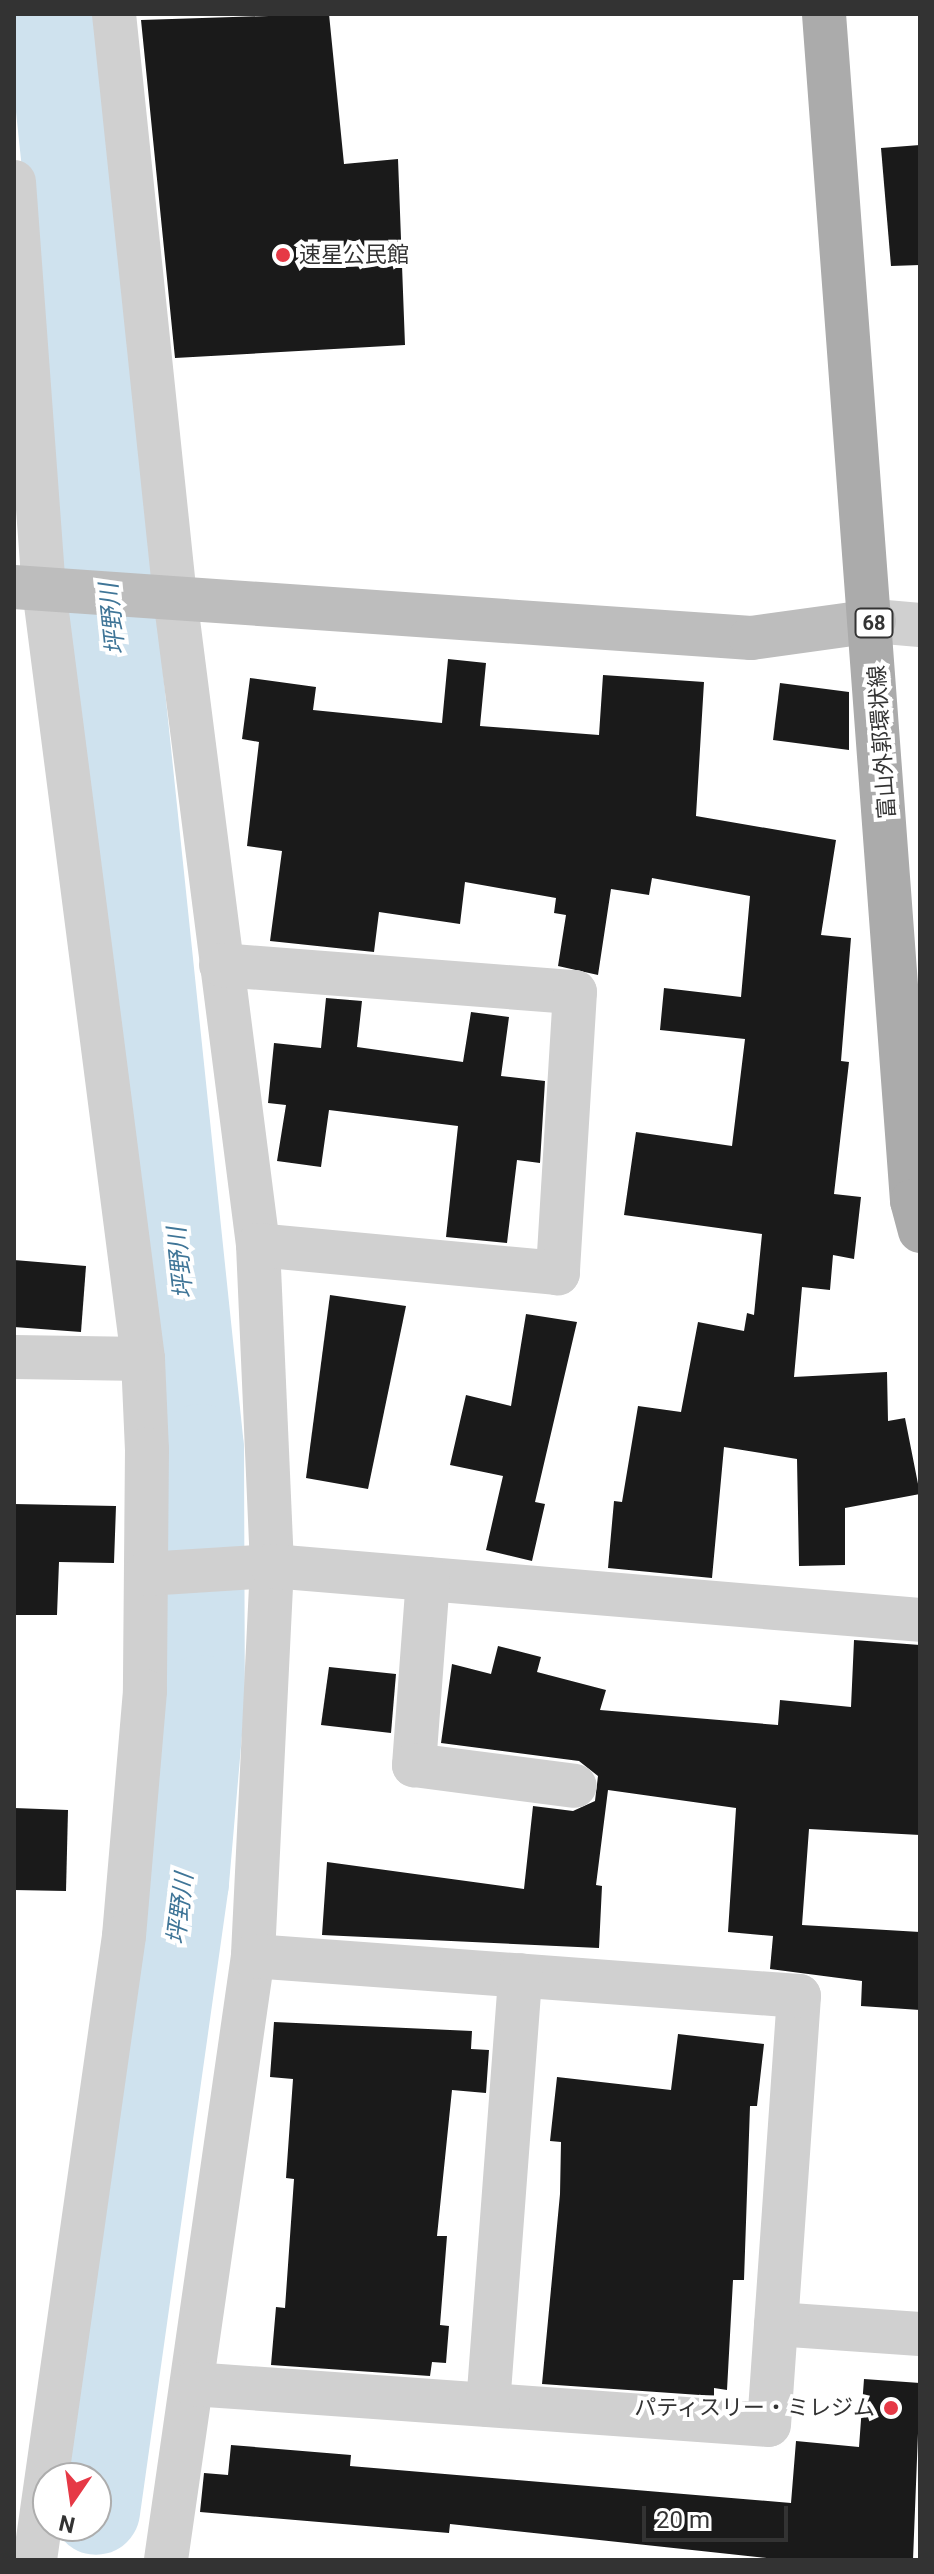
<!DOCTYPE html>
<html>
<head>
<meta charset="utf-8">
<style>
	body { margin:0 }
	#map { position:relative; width:934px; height:2574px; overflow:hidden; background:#fff; font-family:Roboto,"Noto Sans JP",sans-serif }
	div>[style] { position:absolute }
	.river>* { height:88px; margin:-44px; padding:0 44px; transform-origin:44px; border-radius:44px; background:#cfe2ee }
	.building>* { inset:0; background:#1a1a1a }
	.street>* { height:44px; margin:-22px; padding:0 22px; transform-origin:22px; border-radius:22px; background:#d0d0d0 }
	.secondary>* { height:44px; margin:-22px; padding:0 22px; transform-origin:22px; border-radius:22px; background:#bdbdbd }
	.primary>* { height:44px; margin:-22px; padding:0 22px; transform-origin:22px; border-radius:22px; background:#ababab }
	.dots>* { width:22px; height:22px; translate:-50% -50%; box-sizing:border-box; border:4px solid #fff; border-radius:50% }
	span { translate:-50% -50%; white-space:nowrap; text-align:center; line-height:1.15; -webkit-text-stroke:8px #fff; paint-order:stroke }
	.shield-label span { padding:2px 6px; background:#fff; border:2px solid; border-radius:6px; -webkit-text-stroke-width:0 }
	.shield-label { font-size:20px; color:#333; font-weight:700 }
	.poi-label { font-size:22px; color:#333 }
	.left { translate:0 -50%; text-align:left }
	.right { translate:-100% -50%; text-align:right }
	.street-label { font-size:22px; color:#333 }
	.water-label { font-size:24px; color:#3f7597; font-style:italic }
	.frame { position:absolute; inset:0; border:16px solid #333; pointer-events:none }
	.north { position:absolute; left:32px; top:2462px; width:80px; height:80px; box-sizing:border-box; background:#fff; border:2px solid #adadad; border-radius:50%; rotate:193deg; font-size:22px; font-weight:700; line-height:32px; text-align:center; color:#333 }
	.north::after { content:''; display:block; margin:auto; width:28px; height:36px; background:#e63946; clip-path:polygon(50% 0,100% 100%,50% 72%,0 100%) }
	.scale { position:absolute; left:642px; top:2506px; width:146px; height:36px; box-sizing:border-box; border:4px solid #333; border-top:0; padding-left:10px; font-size:24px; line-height:28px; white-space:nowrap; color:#333; -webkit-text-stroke:6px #fff; paint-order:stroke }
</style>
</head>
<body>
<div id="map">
	<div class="river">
		<i style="left:50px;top:14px;width:1442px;rotate:84.03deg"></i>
		<i style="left:200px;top:1448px;width:251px;rotate:89.8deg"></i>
		<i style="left:201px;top:1699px;width:184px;rotate:95deg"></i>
		<i style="left:185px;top:1882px;width:635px;rotate:98.05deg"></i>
	</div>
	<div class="building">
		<i style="clip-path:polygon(329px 14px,344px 164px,398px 159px,405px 345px,175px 358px,141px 20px)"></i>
		<i style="clip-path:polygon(920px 145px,920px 265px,891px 266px,881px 148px)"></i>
		<i style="clip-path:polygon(448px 659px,486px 663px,480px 726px,599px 735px,603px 675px,704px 682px,696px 816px,836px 840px,821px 935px,851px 938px,841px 1061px,849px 1062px,834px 1194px,861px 1197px,854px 1259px,833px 1255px,830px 1290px,802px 1287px,794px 1377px,887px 1372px,888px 1421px,905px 1418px,920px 1494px,845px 1508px,845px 1565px,799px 1566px,797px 1459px,724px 1447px,712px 1578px,608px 1568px,614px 1501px,622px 1502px,638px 1406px,681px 1412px,698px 1322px,744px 1331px,747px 1313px,754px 1315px,762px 1234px,624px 1215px,636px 1132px,732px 1146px,745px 1039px,660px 1030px,664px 988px,741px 997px,750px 896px,652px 878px,649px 895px,611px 889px,598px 975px,558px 966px,566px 915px,554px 913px,556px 898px,465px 882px,460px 924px,379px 912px,374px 952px,270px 941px,282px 851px,247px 846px,259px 742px,242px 739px,250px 678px,316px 687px,313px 710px,442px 723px)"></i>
		<i style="clip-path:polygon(780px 683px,849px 692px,849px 750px,773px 740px)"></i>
		<i style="clip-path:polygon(326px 998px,362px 1001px,357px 1047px,463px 1062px,471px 1012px,509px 1017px,501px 1076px,545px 1081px,540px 1163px,517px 1160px,507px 1243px,446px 1237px,458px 1126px,329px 1110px,321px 1167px,277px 1161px,286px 1105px,268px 1103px,274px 1043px,321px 1048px)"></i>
		<i style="clip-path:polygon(14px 1260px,86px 1266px,81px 1332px,14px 1327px)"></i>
		<i style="clip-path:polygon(330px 1295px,406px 1306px,368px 1489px,306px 1478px)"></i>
		<i style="clip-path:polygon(526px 1314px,577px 1322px,535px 1502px,545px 1504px,532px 1561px,486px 1550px,503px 1476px,450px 1465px,466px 1395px,511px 1406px)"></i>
		<i style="clip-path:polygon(14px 1504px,116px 1506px,114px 1563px,59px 1562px,57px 1615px,14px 1615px)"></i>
		<i style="clip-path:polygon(854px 1640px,920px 1645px,920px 1835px,809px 1829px,802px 1925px,920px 1932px,920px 2010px,861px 2006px,862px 1981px,770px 1969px,773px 1936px,728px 1932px,736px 1808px,608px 1790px,596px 1885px,602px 1886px,599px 1948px,322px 1935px,327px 1862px,524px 1889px,533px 1806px,573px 1811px,595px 1801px,598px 1776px,579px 1761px,441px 1743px,452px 1664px,491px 1674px,498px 1646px,541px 1657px,537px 1672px,606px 1690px,600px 1710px,778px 1725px,780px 1700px,851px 1707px)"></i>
		<i style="clip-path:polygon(329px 1667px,396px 1674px,391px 1733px,321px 1725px)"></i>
		<i style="clip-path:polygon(14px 1808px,68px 1810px,66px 1891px,14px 1890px)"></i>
		<i style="clip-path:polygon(274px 2022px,472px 2031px,471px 2049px,489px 2050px,486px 2093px,452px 2090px,437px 2236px,447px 2236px,440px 2325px,449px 2326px,446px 2363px,432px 2362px,430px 2376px,271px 2365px,276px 2307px,285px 2308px,294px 2179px,286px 2178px,293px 2079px,270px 2077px)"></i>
		<i style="clip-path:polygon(678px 2034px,764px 2044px,757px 2106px,750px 2106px,744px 2280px,733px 2280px,727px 2390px,714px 2388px,714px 2396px,542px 2384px,560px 2194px,561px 2142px,550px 2141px,557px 2077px,671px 2090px)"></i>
		<i style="clip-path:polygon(864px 2379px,920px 2383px,913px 2560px,786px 2560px,450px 2524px,449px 2533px,200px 2512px,204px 2473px,228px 2475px,231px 2445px,351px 2455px,350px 2466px,791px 2503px,796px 2441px,859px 2447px)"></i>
	</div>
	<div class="street">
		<i style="left:114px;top:14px;width:586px;rotate:84.03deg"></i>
		<i style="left:175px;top:597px;width:653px;rotate:82.7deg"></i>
		<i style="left:258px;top:1245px;width:321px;rotate:87.5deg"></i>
		<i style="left:272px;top:1566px;width:390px;rotate:92.8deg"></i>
		<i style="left:253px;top:1956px;width:610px;rotate:98.2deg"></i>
		<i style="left:14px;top:182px;width:408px;rotate:85.8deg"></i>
		<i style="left:44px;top:589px;width:776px;rotate:82.67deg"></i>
		<i style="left:143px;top:1359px;width:90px;rotate:87.5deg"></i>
		<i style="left:147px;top:1449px;width:242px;rotate:90.5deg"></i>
		<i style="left:145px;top:1691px;width:246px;rotate:94.9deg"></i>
		<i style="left:124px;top:1936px;width:630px;rotate:98.12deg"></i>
		<i style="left:874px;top:621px;width:46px;rotate:5deg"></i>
		<i style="left:221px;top:965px;width:355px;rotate:4.4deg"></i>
		<i style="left:575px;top:992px;width:282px;rotate:93.5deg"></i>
		<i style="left:558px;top:1273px;width:301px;rotate:-174.7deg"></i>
		<i style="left:14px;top:1357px;width:129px;rotate:0.9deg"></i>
		<i style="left:146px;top:1574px;width:126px;rotate:-3.6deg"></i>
		<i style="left:272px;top:1566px;width:650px;rotate:4.76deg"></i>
		<i style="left:428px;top:1579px;width:187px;rotate:94.3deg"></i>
		<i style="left:414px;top:1765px;width:162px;rotate:7.4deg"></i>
		<i style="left:776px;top:2324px;width:144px;rotate:4deg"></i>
		<i style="left:192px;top:2384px;width:578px;rotate:4.06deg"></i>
		<i style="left:769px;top:2425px;width:430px;rotate:-86deg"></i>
		<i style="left:799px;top:1996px;width:547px;rotate:-175.81deg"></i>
		<i style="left:488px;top:2405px;width:431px;rotate:-85.7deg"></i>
	</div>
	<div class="secondary">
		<i style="left:14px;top:587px;width:739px;rotate:3.96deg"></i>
		<i style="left:751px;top:638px;width:124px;rotate:-7.9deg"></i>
	</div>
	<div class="primary">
		<i style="left:824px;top:14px;width:1190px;rotate:85.76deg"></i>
		<i style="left:912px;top:1201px;width:31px;rotate:75deg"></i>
	</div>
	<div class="dots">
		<i style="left:283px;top:255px;background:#e63946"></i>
		<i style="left:891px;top:2408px;background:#e63946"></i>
	</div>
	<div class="shield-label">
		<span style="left:874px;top:623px">68</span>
	</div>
	<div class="poi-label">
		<span class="left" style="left:299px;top:255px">速星公民館</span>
		<span class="right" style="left:875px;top:2408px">パティスリー・ミレジム</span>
	</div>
	<div class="street-label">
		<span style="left:882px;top:742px;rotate:-94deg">富山外郭環状線</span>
	</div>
	<div class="water-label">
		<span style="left:113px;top:619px;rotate:-96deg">坪野川</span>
		<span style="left:181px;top:1263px;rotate:-96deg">坪野川</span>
		<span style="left:181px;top:1909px;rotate:-83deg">坪野川</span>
	</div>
	<div class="frame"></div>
	<div class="north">N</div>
	<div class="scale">20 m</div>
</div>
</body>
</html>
